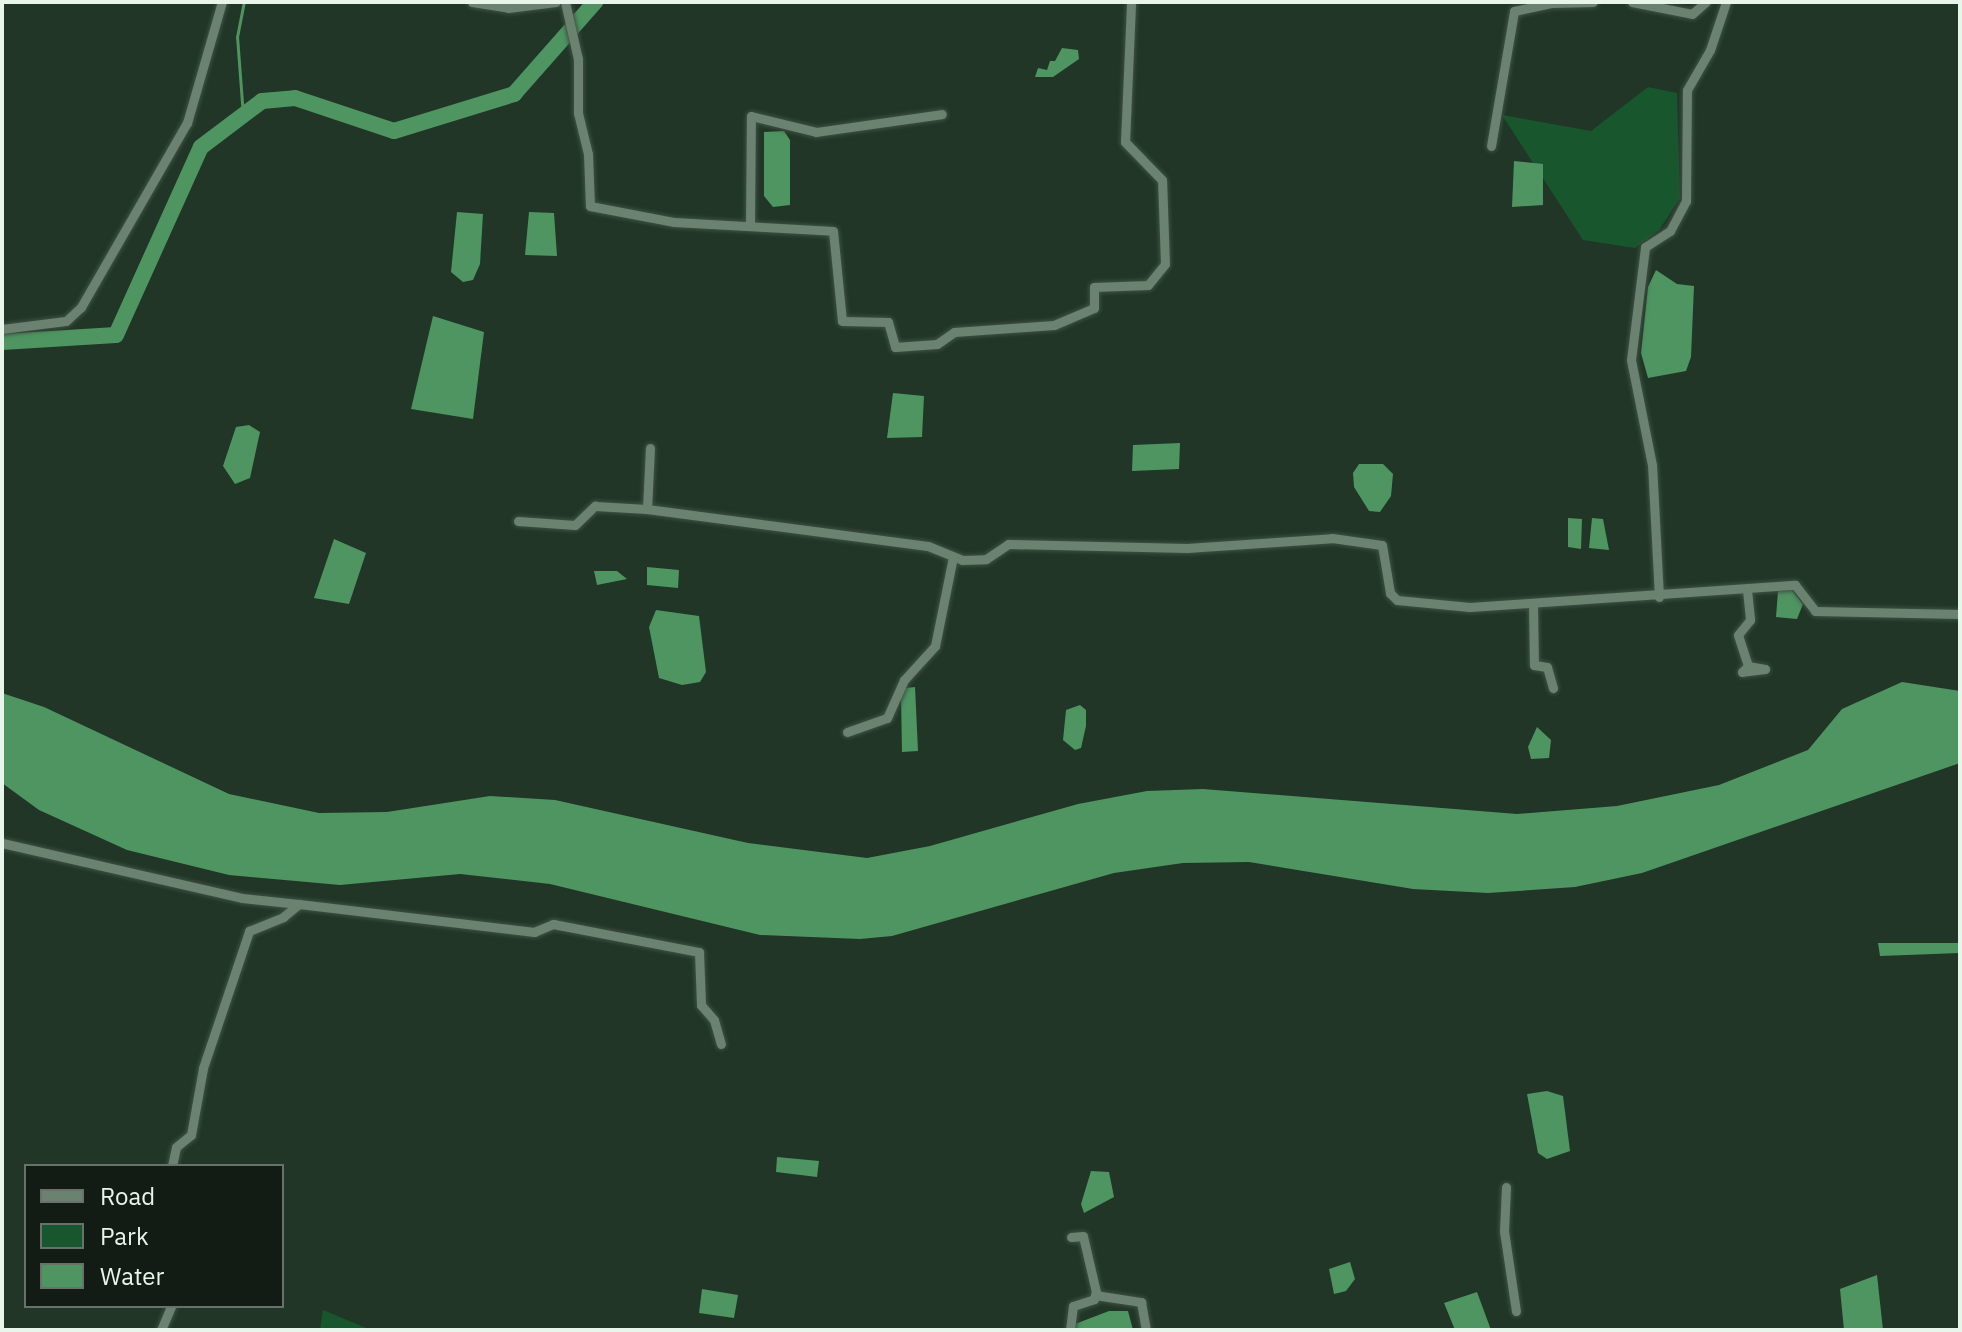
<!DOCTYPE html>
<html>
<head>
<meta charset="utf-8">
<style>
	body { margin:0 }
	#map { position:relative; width:1962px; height:1332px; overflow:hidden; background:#213626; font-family:"IBM Plex Sans",sans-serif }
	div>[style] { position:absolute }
	.green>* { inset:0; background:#18572d }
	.water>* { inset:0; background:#4e9561 }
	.stream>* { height:3px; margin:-1.5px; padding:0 1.5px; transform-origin:1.5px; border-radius:1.5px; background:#4e9561 }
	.river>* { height:16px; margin:-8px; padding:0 8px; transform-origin:8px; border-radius:8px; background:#4e9561 }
	.roads { filter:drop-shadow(0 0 2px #3f5144) drop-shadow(0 0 2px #3f5144) }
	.street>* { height:9px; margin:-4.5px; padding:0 4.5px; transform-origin:4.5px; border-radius:4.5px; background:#6b8270 }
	span { translate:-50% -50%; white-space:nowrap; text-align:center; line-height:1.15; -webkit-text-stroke:7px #121b14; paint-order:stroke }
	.frame { position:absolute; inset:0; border:4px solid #e8f5ea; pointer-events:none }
	.legend { position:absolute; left:24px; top:1164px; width:260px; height:144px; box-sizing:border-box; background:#121b14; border:2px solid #68726a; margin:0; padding:10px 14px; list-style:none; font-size:24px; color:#e8f5ea }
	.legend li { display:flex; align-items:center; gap:16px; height:40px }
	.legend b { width:40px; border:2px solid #68726a }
</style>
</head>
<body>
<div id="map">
	<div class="green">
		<i style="clip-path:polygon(1648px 87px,1677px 93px,1680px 198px,1659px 230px,1635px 248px,1583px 240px,1502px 115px,1591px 131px)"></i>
		<i style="clip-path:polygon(323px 1310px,371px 1330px,320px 1330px)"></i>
	</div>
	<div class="water">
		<i style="clip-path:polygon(1062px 48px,1078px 50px,1079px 59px,1053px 77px,1035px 77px,1038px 68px,1047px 70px,1050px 61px,1055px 61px)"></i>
		<i style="clip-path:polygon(784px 131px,790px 140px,790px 205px,773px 207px,764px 196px,764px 132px)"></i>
		<i style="clip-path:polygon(1514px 161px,1543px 164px,1543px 205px,1512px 207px)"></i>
		<i style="clip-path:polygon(457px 212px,483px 214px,480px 264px,473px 280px,463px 282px,451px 272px)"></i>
		<i style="clip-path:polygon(529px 212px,554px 213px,557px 256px,525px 255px)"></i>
		<i style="clip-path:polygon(1656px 270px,1677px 284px,1694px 286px,1691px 357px,1686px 371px,1648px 378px,1641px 353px,1648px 287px)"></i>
		<i style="clip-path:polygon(433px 316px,484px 332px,473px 419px,411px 409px)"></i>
		<i style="clip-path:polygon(893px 393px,924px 396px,922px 437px,887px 438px)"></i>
		<i style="clip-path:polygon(249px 425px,260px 432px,250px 478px,235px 484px,223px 466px,236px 427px)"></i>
		<i style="clip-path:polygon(1180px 443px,1179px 469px,1132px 471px,1133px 445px)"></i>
		<i style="clip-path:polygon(1359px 464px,1383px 464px,1393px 474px,1391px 496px,1380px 512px,1369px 511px,1354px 487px,1353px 473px)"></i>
		<i style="clip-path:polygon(1568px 518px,1582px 519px,1581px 549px,1568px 547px)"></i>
		<i style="clip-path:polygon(1592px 518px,1603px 519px,1609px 550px,1589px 548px)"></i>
		<i style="clip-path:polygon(334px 539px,366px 553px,349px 604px,314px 598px)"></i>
		<i style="clip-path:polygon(647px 567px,679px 570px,678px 588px,647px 585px)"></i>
		<i style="clip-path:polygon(594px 571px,617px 571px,627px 579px,597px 585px)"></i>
		<i style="clip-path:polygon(1792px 590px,1803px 604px,1797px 619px,1776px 617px,1778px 591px)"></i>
		<i style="clip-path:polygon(656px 610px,699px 616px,706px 672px,700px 682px,682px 685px,659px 678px,649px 627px)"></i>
		<i style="clip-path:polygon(1902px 682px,1960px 691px,1960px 763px,1642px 873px,1575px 887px,1488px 893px,1413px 889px,1249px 862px,1183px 863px,1114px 873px,892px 936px,860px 939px,760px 935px,550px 884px,460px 874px,340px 885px,229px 875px,127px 850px,39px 810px,2px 783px,2px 693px,44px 707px,229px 794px,319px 813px,387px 812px,490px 796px,555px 800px,748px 843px,867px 858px,930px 846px,1078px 804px,1147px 791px,1203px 789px,1517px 814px,1617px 806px,1719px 785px,1808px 750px,1842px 709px)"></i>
		<i style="clip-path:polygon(915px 687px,918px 751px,902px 752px,901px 696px,906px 688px)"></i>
		<i style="clip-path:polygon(1080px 705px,1086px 710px,1086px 726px,1081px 748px,1075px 750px,1063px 740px,1066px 710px)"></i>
		<i style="clip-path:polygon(1537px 727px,1551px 740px,1549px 758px,1531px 759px,1528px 747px)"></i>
		<i style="clip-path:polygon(1878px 943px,1960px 943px,1960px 953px,1880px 956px)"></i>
		<i style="clip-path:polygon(1547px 1091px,1563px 1096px,1570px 1151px,1547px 1159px,1538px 1153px,1527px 1094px)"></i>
		<i style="clip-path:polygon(777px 1157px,819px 1161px,817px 1177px,776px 1172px)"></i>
		<i style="clip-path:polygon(1091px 1171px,1109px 1172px,1114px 1197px,1084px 1213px,1081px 1204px)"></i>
		<i style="clip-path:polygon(1350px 1262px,1355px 1279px,1346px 1291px,1334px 1294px,1329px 1269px)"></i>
		<i style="clip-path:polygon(1877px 1275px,1883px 1330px,1844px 1330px,1840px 1289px)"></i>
		<i style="clip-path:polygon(702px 1289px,738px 1295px,734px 1318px,699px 1313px)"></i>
		<i style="clip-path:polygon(1477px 1292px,1491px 1330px,1455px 1330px,1444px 1303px)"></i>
		<i style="clip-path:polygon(1109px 1311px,1128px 1311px,1133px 1330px,1076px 1330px,1075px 1324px)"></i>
	</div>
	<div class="stream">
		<i style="left:243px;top:116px;width:79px;rotate:-94.3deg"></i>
		<i style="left:237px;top:37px;width:36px;rotate:-79deg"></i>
	</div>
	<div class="river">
		<i style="left:2px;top:342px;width:114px;rotate:-3.5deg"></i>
		<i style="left:116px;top:335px;width:206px;rotate:-65.7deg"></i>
		<i style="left:201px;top:147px;width:76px;rotate:-37deg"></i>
		<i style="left:262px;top:101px;width:33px;rotate:-5deg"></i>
		<i style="left:295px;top:98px;width:104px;rotate:18.4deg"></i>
		<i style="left:394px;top:131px;width:126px;rotate:-17.1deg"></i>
		<i style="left:514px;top:94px;width:123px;rotate:-48.6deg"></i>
	</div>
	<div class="roads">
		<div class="street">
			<i style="left:472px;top:2px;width:36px;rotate:9deg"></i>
			<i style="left:508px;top:8px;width:48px;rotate:-7.1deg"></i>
			<i style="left:565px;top:2px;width:58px;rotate:77.2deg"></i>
			<i style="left:578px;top:59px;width:54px;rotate:90deg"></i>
			<i style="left:578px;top:113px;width:42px;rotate:76.3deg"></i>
			<i style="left:588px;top:154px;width:52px;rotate:87.8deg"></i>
			<i style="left:590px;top:206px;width:86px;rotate:10.8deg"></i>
			<i style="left:674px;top:222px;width:159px;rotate:3.2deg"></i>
			<i style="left:833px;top:231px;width:90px;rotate:84.3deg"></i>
			<i style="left:842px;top:321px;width:46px;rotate:1.2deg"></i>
			<i style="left:888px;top:322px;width:26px;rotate:74deg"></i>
			<i style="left:895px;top:347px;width:42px;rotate:-4.1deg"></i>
			<i style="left:937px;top:344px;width:21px;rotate:-35deg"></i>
			<i style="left:954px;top:332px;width:100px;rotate:-4deg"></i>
			<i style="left:1054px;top:325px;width:43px;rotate:-23deg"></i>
			<i style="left:1094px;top:308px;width:21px;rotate:-90deg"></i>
			<i style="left:1094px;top:287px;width:54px;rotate:-2.1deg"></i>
			<i style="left:1148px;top:285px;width:27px;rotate:-51deg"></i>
			<i style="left:1165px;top:264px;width:84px;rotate:-92deg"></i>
			<i style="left:1162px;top:180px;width:53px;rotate:-134.2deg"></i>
			<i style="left:1125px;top:142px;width:140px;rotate:-87.5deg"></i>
			<i style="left:1632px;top:2px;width:61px;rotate:11.3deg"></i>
			<i style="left:1692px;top:14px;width:18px;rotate:-41deg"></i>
			<i style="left:1491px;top:146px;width:137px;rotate:-80.3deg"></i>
			<i style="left:1514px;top:11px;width:39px;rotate:-12deg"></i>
			<i style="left:1552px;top:3px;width:41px;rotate:-1.4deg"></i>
			<i style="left:750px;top:223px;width:107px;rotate:-89.5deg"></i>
			<i style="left:751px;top:116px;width:67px;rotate:13.8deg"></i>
			<i style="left:816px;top:132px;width:127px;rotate:-8.1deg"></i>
			<i style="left:2px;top:329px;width:64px;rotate:-7.1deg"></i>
			<i style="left:66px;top:321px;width:21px;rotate:-43deg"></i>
			<i style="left:81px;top:307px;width:212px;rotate:-60.1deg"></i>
			<i style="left:187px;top:123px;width:126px;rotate:-73.9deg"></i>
			<i style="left:647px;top:509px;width:61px;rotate:-87.2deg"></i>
			<i style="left:518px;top:521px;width:57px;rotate:4deg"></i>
			<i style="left:575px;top:525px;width:28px;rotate:-44deg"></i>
			<i style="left:595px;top:506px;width:52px;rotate:3.3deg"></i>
			<i style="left:647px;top:509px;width:283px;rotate:7.5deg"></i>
			<i style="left:928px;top:546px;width:37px;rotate:22deg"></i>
			<i style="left:962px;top:560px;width:24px;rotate:-2deg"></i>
			<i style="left:986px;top:559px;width:27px;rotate:-34deg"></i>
			<i style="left:1008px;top:544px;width:179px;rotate:1.3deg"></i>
			<i style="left:1187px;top:548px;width:145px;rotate:-3.9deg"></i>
			<i style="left:1332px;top:538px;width:50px;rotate:8deg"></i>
			<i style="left:1382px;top:545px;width:49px;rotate:80.5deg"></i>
			<i style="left:1390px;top:593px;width:10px;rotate:45deg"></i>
			<i style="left:1397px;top:600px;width:73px;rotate:5.5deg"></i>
			<i style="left:1470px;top:607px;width:326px;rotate:-3.9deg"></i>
			<i style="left:1795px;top:585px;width:33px;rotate:52deg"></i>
			<i style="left:1815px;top:611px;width:145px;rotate:1.2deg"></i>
			<i style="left:1747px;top:590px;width:30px;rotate:84deg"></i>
			<i style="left:1750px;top:620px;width:19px;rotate:129deg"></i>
			<i style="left:1738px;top:635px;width:33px;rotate:72deg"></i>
			<i style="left:1748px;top:666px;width:17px;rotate:10deg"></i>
			<i style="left:1765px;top:669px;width:23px;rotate:173deg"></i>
			<i style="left:1742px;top:672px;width:8px;rotate:-45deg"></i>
			<i style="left:1659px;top:597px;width:132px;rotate:-93deg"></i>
			<i style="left:1652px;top:465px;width:107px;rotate:-101.3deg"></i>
			<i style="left:1631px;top:360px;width:114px;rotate:-82.9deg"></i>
			<i style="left:1645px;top:247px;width:30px;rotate:-33deg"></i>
			<i style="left:1670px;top:231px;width:34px;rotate:-62deg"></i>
			<i style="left:1686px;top:201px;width:111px;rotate:-89.5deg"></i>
			<i style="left:1687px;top:90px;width:46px;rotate:-60.1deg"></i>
			<i style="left:1710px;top:50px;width:51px;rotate:-71.6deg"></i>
			<i style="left:1533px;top:604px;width:61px;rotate:89.1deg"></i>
			<i style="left:1534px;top:665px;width:13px;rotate:9deg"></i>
			<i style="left:1547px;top:667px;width:22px;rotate:74deg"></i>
			<i style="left:847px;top:732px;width:42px;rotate:-19.3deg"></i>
			<i style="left:887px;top:718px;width:42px;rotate:-65.9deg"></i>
			<i style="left:904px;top:680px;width:46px;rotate:-47.6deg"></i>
			<i style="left:935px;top:646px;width:91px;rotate:-78.6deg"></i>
			<i style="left:2px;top:843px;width:246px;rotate:12.9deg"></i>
			<i style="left:242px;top:898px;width:57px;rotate:6deg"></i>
			<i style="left:172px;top:1166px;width:19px;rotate:-78deg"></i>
			<i style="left:176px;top:1147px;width:19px;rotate:-39deg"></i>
			<i style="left:191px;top:1135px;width:68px;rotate:-79.8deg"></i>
			<i style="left:203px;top:1068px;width:145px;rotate:-71.4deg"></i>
			<i style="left:249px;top:931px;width:37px;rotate:-22deg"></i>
			<i style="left:283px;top:917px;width:21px;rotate:-39deg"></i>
			<i style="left:299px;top:904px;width:237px;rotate:6.8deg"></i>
			<i style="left:534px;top:932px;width:21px;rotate:-23deg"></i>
			<i style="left:553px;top:924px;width:149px;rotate:10.9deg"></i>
			<i style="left:699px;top:952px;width:53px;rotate:87.8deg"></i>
			<i style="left:701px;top:1005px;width:20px;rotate:49deg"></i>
			<i style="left:714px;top:1020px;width:25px;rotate:74deg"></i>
			<i style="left:1506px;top:1187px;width:44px;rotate:92.6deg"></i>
			<i style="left:1504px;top:1231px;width:81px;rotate:81.5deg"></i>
			<i style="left:1095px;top:1295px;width:47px;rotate:8.7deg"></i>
			<i style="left:1141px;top:1302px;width:28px;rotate:80deg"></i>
			<i style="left:161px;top:1330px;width:26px;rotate:-67deg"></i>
			<i style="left:1070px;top:1330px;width:24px;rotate:-83deg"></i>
			<i style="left:1073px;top:1306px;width:22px;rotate:-18deg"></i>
			<i style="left:1094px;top:1299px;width:7px;rotate:-74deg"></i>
			<i style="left:1096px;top:1292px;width:57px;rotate:-103.1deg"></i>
			<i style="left:1083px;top:1236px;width:12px;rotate:175deg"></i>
		</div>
	</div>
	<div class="frame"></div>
	<ul class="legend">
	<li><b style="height:10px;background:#6b8270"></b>Road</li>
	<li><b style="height:22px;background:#18572d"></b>Park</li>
	<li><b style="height:22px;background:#4e9561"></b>Water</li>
	</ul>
</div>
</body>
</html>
